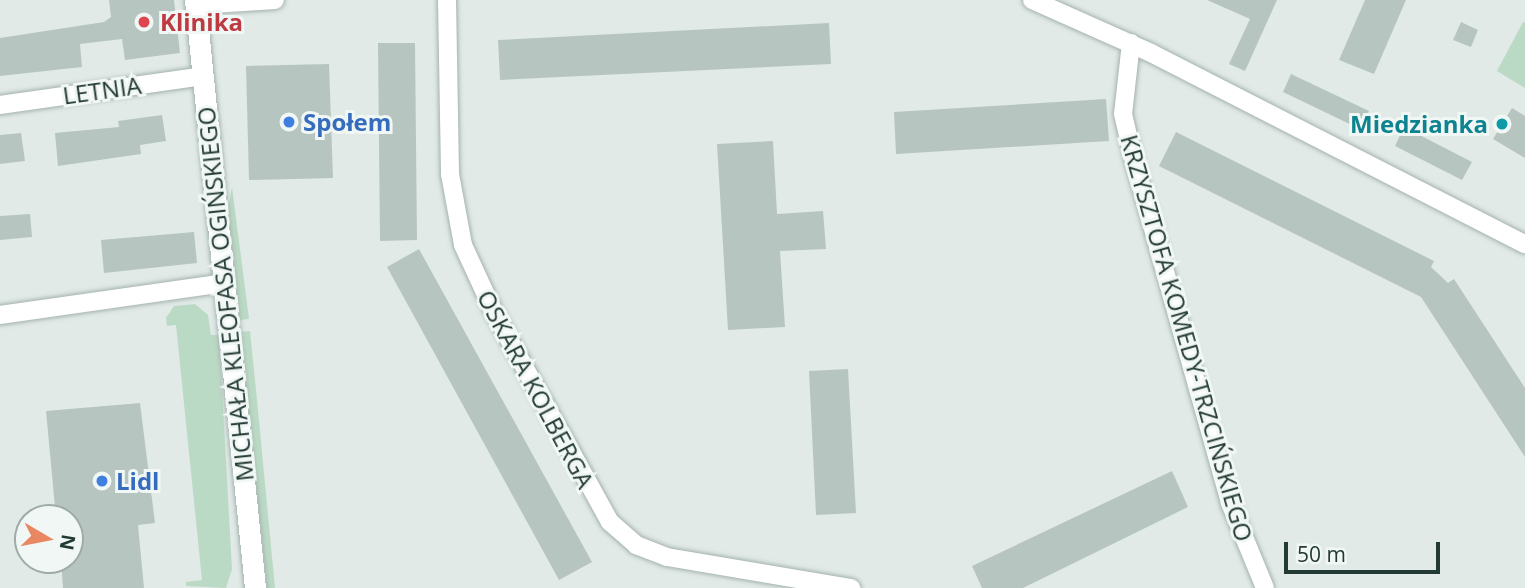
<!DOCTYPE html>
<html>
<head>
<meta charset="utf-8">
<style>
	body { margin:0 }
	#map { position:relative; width:1525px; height:588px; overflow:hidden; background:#e1eae7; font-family:"Open Sans",sans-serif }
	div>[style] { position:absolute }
	.green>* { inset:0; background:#bbdac5 }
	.building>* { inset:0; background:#b7c5c0 }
	.roads { filter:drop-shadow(0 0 2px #a4b2ae) drop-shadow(0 0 2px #a4b2ae) }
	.street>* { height:18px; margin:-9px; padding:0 9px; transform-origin:9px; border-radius:9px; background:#fff }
	.secondary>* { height:21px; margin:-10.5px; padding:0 10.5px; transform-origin:10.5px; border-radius:10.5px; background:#fff }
	.dots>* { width:19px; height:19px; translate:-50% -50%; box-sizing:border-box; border:4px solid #f1f7f4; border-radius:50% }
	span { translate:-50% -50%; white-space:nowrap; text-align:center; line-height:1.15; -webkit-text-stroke:6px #f1f7f4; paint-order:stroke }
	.health-label { font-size:24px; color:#be3a42; font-weight:700 }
	.left { translate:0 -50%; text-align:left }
	.street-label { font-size:24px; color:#233a34 }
	.shop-label { font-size:24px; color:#366cbe; font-weight:700 }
	.culture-label { font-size:24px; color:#0d838f; font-weight:700 }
	.right { translate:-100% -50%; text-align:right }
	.north { position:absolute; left:14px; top:504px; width:70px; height:70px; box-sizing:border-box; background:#f1f7f4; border:2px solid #9faba7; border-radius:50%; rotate:100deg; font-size:19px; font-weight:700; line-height:28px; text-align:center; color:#233a34 }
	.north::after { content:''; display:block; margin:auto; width:24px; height:32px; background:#e88762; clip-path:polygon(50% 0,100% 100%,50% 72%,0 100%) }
	.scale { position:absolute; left:1284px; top:542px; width:156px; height:32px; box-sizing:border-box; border:4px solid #233a34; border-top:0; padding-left:9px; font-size:21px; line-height:24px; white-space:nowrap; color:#233a34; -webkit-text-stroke:5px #f1f7f4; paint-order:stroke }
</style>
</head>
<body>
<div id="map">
	<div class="green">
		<i style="clip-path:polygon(1523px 22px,1525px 23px,1525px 88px,1497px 71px)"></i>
		<i style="clip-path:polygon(232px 187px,249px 319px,239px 320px,228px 210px)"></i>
		<i style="clip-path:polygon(195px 304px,208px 315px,211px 335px,219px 335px,232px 569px,226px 588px,186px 586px,186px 582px,202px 580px,176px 325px,167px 326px,166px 318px,174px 306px)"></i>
		<i style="clip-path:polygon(250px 331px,257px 400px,275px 588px,267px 588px,240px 332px)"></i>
	</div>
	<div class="building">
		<i style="clip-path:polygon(109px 0,174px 0,180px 53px,125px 60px,122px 39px,80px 44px,82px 67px,0 76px,0 38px,104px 22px,111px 17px)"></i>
		<i style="clip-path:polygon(1207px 0,1277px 0,1245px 71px,1229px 64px,1250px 19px)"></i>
		<i style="clip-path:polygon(1365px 0,1406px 0,1374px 74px,1339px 60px)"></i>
		<i style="clip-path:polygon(1461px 22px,1478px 30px,1471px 47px,1453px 40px)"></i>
		<i style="clip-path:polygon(829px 23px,831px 64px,500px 80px,498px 40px)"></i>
		<i style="clip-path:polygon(378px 43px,415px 43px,417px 240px,380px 241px)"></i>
		<i style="clip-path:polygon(329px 64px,333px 178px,249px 180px,246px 66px)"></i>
		<i style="clip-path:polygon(1291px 74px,1369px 111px,1360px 129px,1283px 92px)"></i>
		<i style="clip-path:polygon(1106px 99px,1109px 141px,896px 154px,894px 112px)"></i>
		<i style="clip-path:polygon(1512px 108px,1525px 116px,1525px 158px,1493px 139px)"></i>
		<i style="clip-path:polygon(162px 115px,166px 141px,140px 145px,141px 154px,58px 166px,55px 133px,119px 127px,118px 121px)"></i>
		<i style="clip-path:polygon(1404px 127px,1472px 162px,1462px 180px,1395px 146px)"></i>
		<i style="clip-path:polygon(1176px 132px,1434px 261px,1431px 267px,1448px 283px,1454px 279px,1525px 388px,1525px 457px,1421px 297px,1159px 166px)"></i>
		<i style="clip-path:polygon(21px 133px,25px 161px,0 164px,0 135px)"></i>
		<i style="clip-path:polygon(773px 141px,777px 214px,823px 211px,826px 249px,780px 251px,785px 327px,728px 330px,717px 144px)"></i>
		<i style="clip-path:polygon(30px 214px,32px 237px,0 240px,0 216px)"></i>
		<i style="clip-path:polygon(194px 232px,197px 263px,104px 273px,101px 240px)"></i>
		<i style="clip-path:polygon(419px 249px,592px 562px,559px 580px,387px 267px)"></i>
		<i style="clip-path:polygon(848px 369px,856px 513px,816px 515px,809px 371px)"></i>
		<i style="clip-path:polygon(140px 403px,155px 523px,138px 525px,144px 588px,63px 588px,61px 560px,70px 560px,70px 518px,56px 518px,46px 411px)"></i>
		<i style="clip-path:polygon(1172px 471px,1188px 507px,1023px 588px,982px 588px,972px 566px)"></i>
	</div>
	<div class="roads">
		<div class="street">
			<i style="left:447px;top:0;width:174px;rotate:89deg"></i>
			<i style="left:450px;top:174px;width:72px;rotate:79.6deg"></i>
			<i style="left:463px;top:245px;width:74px;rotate:65.2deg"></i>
			<i style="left:494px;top:312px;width:240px;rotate:61.1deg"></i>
			<i style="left:610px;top:522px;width:35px;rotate:41deg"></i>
			<i style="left:636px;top:545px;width:33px;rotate:21deg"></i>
			<i style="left:667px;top:557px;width:187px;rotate:9.6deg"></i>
			<i style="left:1032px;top:0;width:130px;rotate:24deg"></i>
			<i style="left:1151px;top:53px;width:420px;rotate:27.1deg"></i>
			<i style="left:196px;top:5px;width:79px;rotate:-3.6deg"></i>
			<i style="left:1131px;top:43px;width:71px;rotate:96.4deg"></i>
			<i style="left:1123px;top:114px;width:48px;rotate:76.8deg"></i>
			<i style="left:1134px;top:161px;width:355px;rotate:74.3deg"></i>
			<i style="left:1230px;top:503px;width:92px;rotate:67.6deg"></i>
			<i style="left:0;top:105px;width:205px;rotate:-8.1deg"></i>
			<i style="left:0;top:315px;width:226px;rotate:-8.1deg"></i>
		</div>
		<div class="secondary">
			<i style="left:195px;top:0;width:591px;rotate:84.17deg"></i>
		</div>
	</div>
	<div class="dots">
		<i style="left:144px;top:22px;background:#e0444e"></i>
		<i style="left:289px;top:122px;background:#3f7fe0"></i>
		<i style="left:1502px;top:124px;background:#0f9aa8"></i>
		<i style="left:102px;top:481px;background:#3f7fe0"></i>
	</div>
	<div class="health-label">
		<span class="left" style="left:160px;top:22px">Klinika</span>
	</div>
	<div class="street-label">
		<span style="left:102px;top:90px;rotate:-8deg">LETNIA</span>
		<span style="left:225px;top:294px;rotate:-96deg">MICHAŁA KLEOFASA OGIŃSKIEGO</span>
		<span style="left:1187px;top:338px;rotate:74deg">KRZYSZTOFA KOMEDY-TRZCIŃSKIEGO</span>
		<span style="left:536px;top:389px;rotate:62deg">OSKARA KOLBERGA</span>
	</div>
	<div class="shop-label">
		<span class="left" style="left:303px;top:122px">Społem</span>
		<span class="left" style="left:116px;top:481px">Lidl</span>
	</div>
	<div class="culture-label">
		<span class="right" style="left:1488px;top:124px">Miedzianka</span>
	</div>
	<div class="north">N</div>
	<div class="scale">50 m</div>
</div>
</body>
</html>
